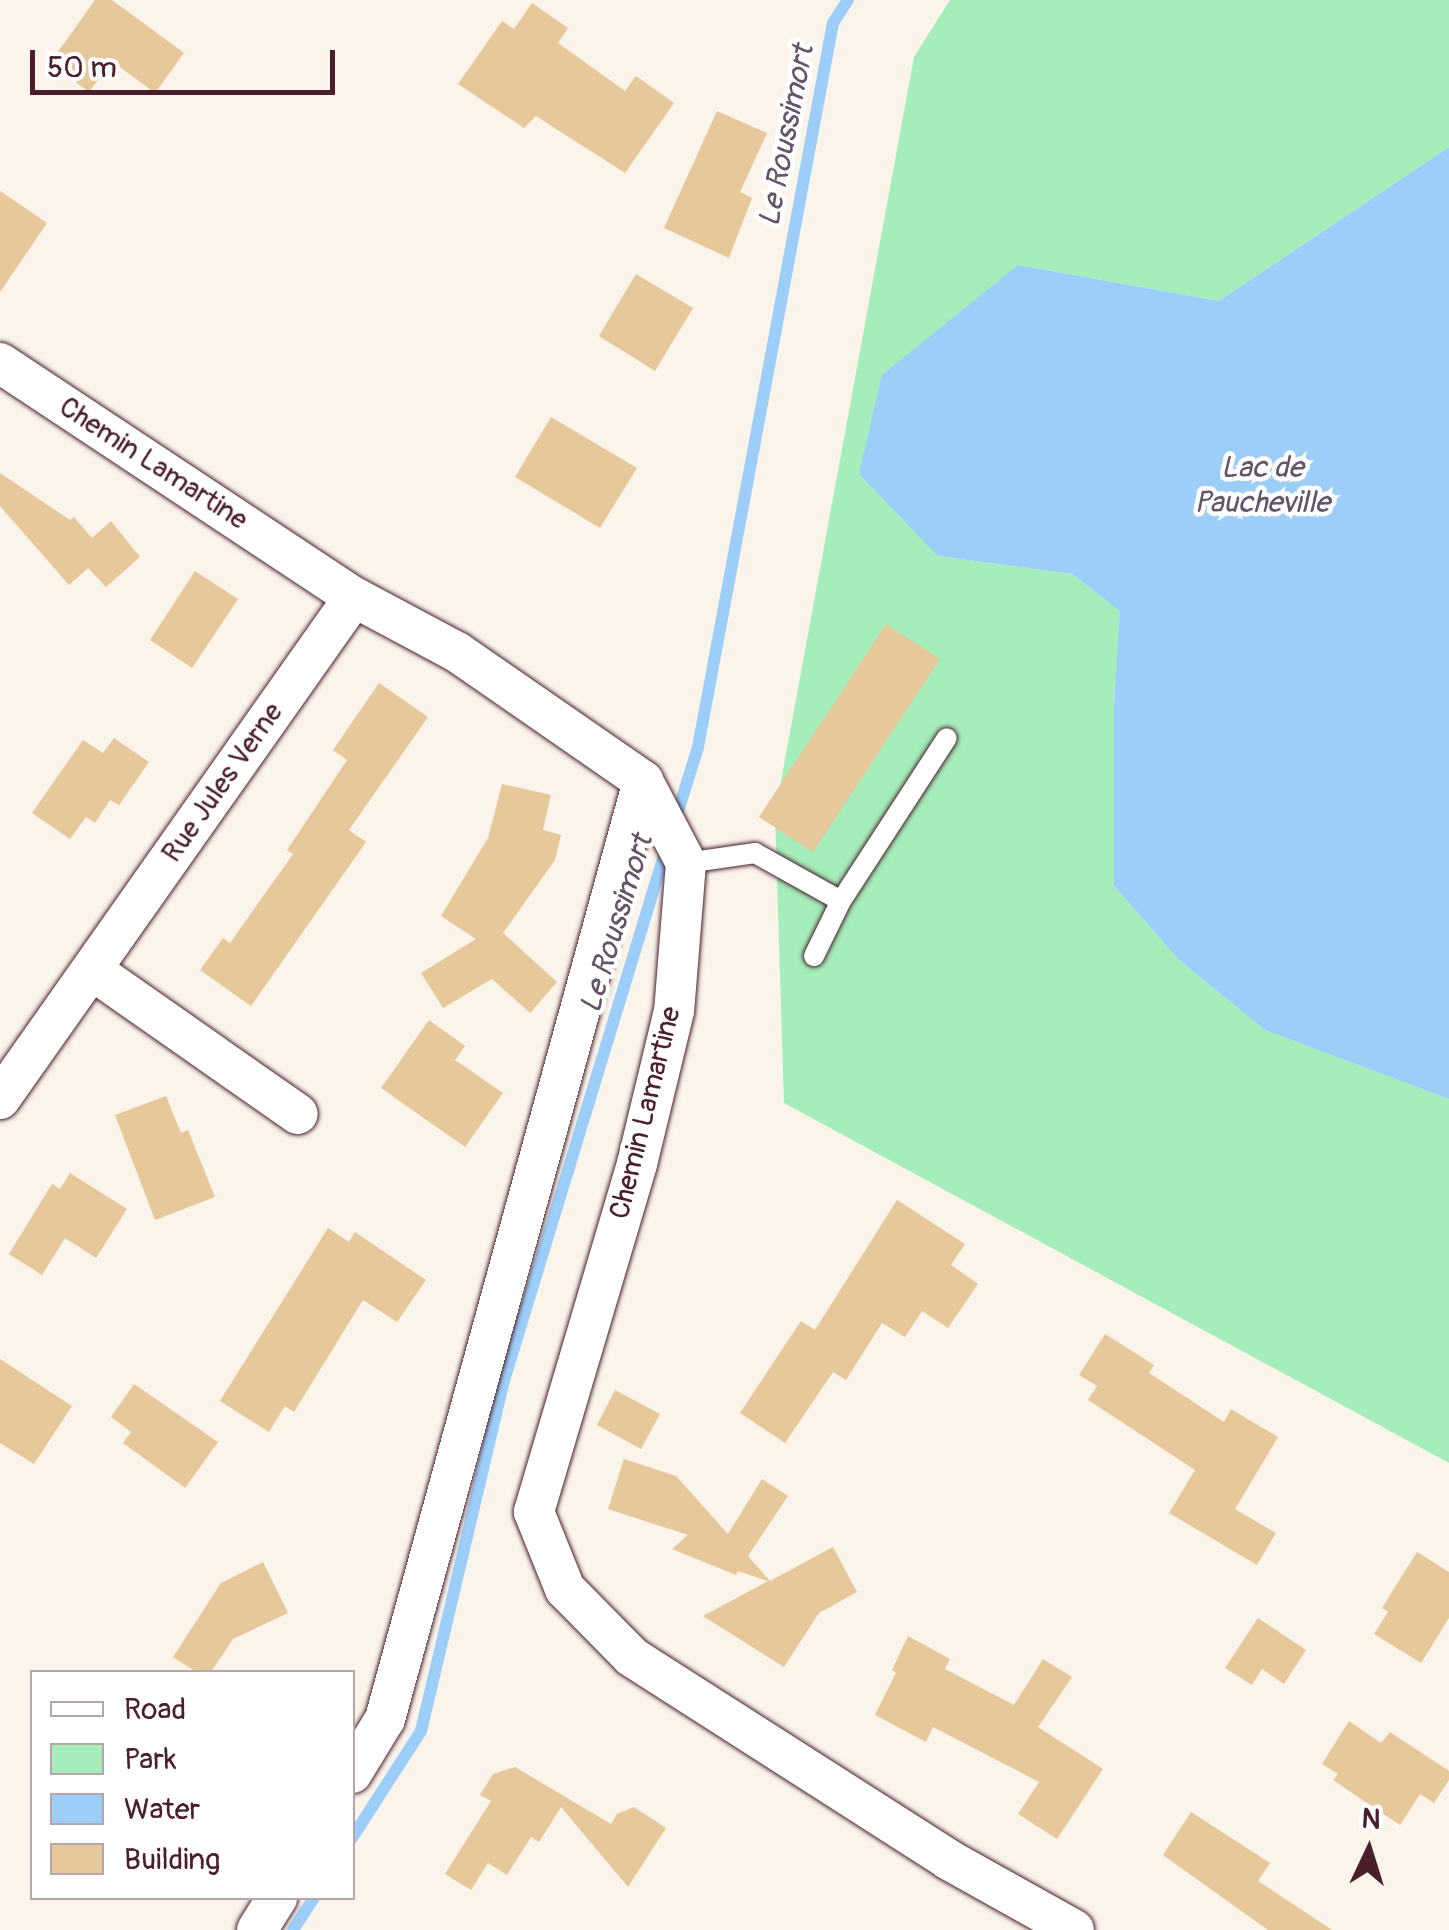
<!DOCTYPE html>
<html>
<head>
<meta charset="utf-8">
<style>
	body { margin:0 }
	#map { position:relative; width:1449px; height:1930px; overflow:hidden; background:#faf4eb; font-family:Pangolin,sans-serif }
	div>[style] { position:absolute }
	.green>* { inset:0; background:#a5edba }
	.water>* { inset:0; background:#9ccef9 }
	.stream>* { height:12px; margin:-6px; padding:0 6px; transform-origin:6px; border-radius:6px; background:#9ccef9 }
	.building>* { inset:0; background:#e7c89a }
	.roads { filter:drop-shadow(0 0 2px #4a1f2b) drop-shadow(0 0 2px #4a1f2b) }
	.service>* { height:20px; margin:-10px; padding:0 10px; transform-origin:10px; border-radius:10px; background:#fff }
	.minor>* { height:40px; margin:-20px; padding:0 20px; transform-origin:20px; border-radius:20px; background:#fff }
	span { translate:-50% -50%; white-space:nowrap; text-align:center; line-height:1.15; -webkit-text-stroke:9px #fff; paint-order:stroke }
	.street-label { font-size:28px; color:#4a1f2b }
	.water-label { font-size:30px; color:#635469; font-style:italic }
	.legend { position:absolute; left:30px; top:1670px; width:325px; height:230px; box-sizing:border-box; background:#fff; border:2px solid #b7a5aa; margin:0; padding:12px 18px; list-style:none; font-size:30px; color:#4a1f2b }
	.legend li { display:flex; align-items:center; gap:20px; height:50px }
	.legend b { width:50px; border:2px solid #b7a5aa }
	.north { position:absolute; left:1319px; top:1800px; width:100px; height:100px; -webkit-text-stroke:8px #fff; paint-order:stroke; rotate:4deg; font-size:28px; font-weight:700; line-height:40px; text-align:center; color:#4a1f2b }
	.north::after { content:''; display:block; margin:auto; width:35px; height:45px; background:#4a1f2b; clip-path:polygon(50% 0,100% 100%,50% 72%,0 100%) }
	.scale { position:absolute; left:30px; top:50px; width:305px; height:45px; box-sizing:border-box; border:5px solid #4a1f2b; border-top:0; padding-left:12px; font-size:30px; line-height:35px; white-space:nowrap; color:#4a1f2b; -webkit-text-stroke:8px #fff; paint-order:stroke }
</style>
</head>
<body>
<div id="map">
	<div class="green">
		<i style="clip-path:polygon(950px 0,1449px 0,1449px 147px,1219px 301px,1018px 265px,938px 556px,1072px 574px,1121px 611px,1114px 704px,1114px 886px,1179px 960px,1265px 1030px,1449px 1099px,1449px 1463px,784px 1103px,775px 814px,914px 57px)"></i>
	</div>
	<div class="water">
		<i style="clip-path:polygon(1449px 147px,1449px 1099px,1265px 1030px,1179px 960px,1114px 886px,1114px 704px,1120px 611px,1072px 574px,938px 556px,859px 474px,882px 375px,1018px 265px,1219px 301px)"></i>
	</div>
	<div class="stream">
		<i style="left:675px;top:821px;width:77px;rotate:-72.7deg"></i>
		<i style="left:698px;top:747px;width:736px;rotate:-79.44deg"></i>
		<i style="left:833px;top:23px;width:27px;rotate:-57deg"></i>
		<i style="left:352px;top:1838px;width:127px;rotate:-57.2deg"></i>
		<i style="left:421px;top:1731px;width:357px;rotate:-76.7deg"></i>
		<i style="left:503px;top:1384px;width:559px;rotate:-73.06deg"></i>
		<i style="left:293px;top:1930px;width:38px;rotate:-57deg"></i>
	</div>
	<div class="building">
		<i style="clip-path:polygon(95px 0,112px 0,184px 53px,155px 93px,112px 61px,89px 92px,50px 63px)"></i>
		<i style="clip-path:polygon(532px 3px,568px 28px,558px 43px,625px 91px,636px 76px,674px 103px,625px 173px,536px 116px,524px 128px,458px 84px,502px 21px,514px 29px)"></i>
		<i style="clip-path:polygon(717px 111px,767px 133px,740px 192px,752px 198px,729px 258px,664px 228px)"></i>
		<i style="clip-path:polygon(0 191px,47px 223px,0 292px)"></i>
		<i style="clip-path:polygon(636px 274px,693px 308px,655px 371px,599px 336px)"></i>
		<i style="clip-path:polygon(551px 417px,637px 468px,600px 528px,515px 477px)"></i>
		<i style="clip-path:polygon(0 473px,70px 520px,74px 517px,92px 538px,111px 521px,140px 557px,106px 587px,88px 568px,69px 585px,0 506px)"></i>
		<i style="clip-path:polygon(195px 571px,238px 599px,192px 668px,150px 640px)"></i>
		<i style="clip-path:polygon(886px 624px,940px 659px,813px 852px,759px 817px)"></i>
		<i style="clip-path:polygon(379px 683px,428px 717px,349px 830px,366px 842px,251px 1006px,200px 970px,223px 938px,230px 943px,293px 854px,287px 850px,347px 760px,333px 750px)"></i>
		<i style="clip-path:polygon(114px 738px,149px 762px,119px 805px,110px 800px,95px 823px,86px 817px,70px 839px,32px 813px,83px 740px,103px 753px)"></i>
		<i style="clip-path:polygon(502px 784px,551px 795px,543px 830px,561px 835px,555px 860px,503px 933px,557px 982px,530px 1013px,492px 979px,443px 1008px,421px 973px,476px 939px,441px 916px,488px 838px)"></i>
		<i style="clip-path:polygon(429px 1020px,465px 1046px,455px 1060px,503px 1093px,465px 1147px,381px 1088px)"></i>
		<i style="clip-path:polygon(166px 1096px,181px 1133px,188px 1130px,215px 1197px,155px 1220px,115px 1115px)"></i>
		<i style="clip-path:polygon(70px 1173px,127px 1209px,96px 1258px,65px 1238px,42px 1275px,9px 1254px,52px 1184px,60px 1189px)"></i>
		<i style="clip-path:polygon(897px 1200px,965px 1244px,951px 1265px,978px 1284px,948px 1328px,922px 1311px,905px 1337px,882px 1323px,846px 1380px,833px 1372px,785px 1443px,740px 1413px,801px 1321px,815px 1330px)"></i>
		<i style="clip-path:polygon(328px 1228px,349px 1242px,355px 1232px,426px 1280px,397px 1322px,363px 1300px,294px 1412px,285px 1406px,269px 1432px,220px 1401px)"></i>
		<i style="clip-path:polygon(1105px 1334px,1154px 1365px,1149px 1373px,1224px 1422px,1231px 1409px,1278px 1437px,1235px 1509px,1276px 1533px,1257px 1565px,1169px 1513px,1195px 1470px,1088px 1400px,1097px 1386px,1079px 1375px)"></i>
		<i style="clip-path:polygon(0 1359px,72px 1406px,34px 1464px,0 1443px)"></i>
		<i style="clip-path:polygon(134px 1384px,218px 1442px,185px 1488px,123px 1443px,131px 1432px,111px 1417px)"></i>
		<i style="clip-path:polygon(615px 1390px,660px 1414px,641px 1449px,597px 1425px)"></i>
		<i style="clip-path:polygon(624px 1459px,676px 1476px,728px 1534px,762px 1479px,788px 1496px,748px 1556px,770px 1581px,833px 1547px,857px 1592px,819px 1613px,784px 1667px,703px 1616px,768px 1581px,738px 1571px,736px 1575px,672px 1549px,688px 1535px,608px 1509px)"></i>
		<i style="clip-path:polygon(1417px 1552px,1449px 1572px,1449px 1618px,1421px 1663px,1374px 1634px,1388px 1612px,1382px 1608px)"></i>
		<i style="clip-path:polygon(263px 1562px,288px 1613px,233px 1639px,211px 1672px,196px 1672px,173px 1657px,221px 1583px)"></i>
		<i style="clip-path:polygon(1258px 1618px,1306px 1650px,1284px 1684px,1262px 1669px,1252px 1685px,1225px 1668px)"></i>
		<i style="clip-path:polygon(908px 1636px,950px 1659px,945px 1669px,1014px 1705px,1043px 1659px,1072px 1677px,1038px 1727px,1103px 1769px,1057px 1839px,1018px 1814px,1039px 1782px,933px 1727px,926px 1742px,875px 1715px,896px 1673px,892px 1670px)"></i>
		<i style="clip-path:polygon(1349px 1721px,1381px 1743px,1390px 1732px,1449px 1771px,1449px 1780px,1434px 1803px,1420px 1794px,1400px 1825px,1333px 1780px,1338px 1774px,1322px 1764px)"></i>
		<i style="clip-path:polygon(515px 1767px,611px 1824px,617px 1814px,634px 1807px,666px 1828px,628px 1887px,561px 1807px,539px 1842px,531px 1837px,507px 1875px,488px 1863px,471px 1890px,445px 1874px,491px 1801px,480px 1795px,493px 1774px)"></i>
		<i style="clip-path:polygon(1191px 1812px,1270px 1863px,1258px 1881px,1332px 1930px,1268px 1930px,1163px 1855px)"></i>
	</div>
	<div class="roads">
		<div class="service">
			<i style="left:686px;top:863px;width:70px;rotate:-8.2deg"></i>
			<i style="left:755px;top:853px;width:98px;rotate:29.2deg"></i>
			<i style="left:814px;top:956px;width:61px;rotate:-63.9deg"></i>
			<i style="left:841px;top:901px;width:194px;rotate:-57deg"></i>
		</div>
		<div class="minor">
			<i style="left:0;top:363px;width:424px;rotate:33.5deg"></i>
			<i style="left:354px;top:597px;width:117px;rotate:28.1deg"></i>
			<i style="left:457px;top:652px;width:226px;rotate:34.7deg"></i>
			<i style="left:643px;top:781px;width:93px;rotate:62.3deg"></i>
			<i style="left:686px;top:863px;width:148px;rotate:94.6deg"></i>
			<i style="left:674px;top:1011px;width:157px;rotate:103.6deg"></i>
			<i style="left:637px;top:1164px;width:363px;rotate:106.5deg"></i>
			<i style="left:534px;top:1512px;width:83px;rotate:68.1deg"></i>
			<i style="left:565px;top:1589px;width:95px;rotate:45.4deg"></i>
			<i style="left:632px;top:1657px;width:376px;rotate:32.6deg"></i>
			<i style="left:949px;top:1860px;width:143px;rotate:29.2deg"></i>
			<i style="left:92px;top:970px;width:251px;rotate:35deg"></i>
			<i style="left:0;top:1099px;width:614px;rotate:-54.81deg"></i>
			<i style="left:352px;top:1773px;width:63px;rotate:-58.6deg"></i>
			<i style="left:385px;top:1719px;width:973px;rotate:-74.62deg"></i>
			<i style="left:257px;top:1930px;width:38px;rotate:-58deg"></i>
		</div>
	</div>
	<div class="street-label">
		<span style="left:153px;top:464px;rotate:33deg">Chemin Lamartine</span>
		<span style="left:223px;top:783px;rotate:-55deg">Rue Jules Verne</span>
		<span style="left:646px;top:1113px;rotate:-76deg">Chemin Lamartine</span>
	</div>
	<div class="water-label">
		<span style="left:787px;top:136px;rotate:-79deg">Le Roussimort</span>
		<span style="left:1262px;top:485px">Lac de<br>Paucheville</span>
		<span style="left:617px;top:924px;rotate:-73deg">Le Roussimort</span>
	</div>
	<ul class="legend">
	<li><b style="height:12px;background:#fff"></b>Road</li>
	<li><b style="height:28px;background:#a5edba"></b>Park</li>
	<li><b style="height:28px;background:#9ccef9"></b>Water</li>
	<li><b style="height:28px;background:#e7c89a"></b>Building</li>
	</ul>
	<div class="north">N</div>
	<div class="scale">50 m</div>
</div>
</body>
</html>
